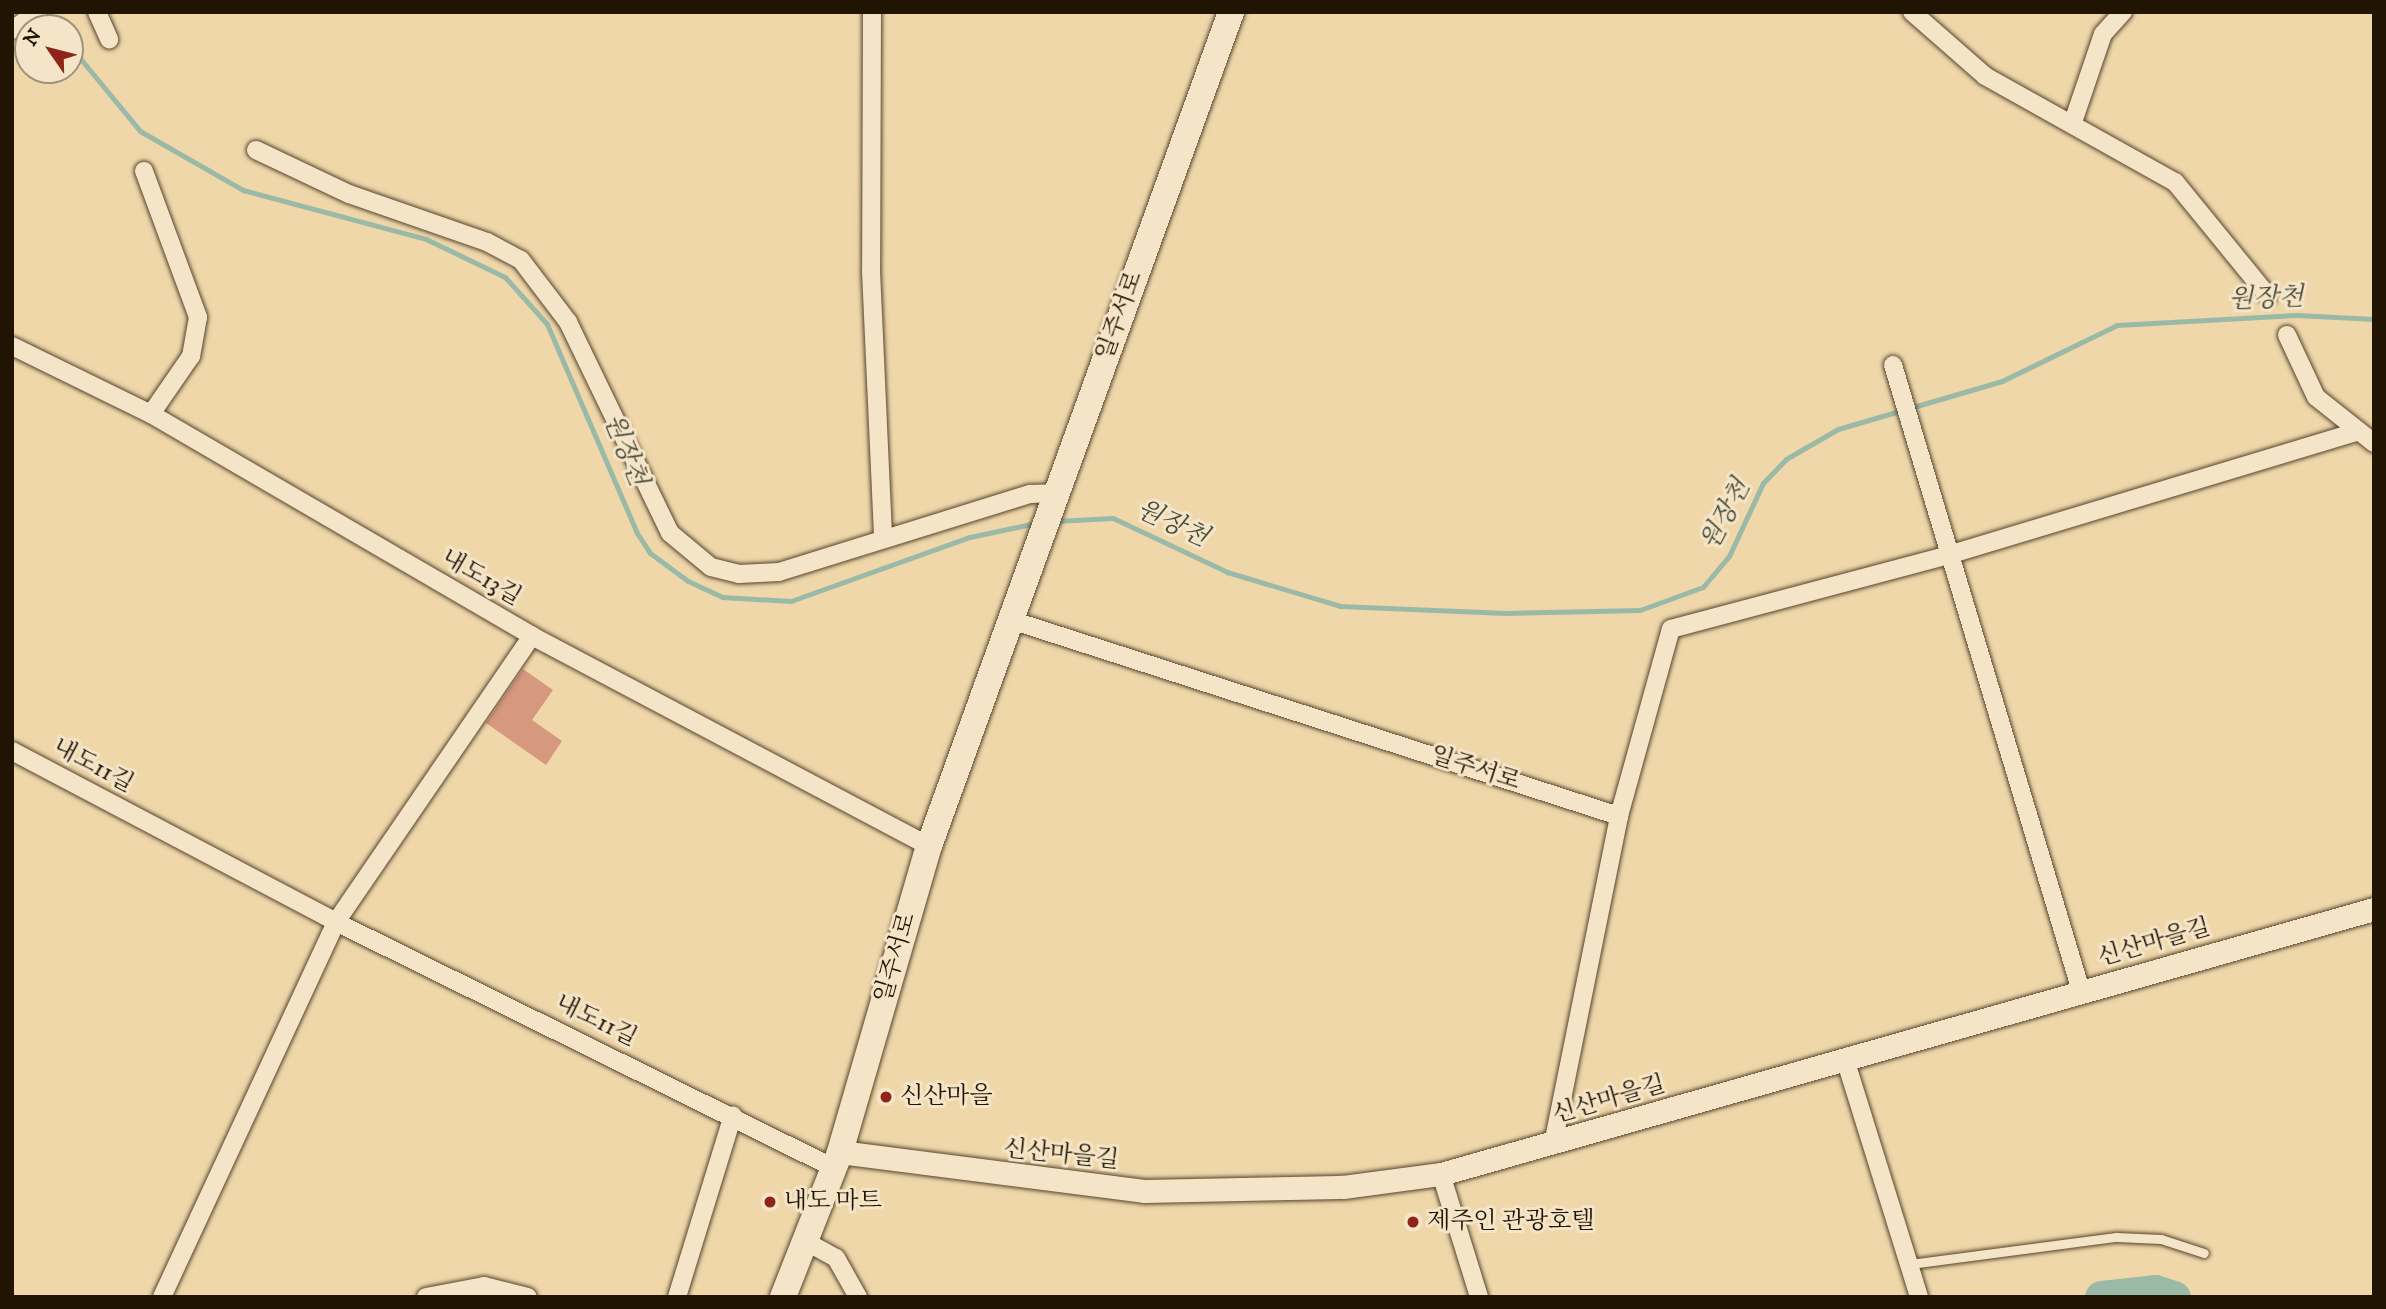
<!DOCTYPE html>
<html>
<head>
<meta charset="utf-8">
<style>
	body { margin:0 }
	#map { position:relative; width:2386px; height:1309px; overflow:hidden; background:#f0d7aa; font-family:"IM FELL DW Pica","Noto Serif KR",serif }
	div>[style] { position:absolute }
	.stream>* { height:5px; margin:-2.5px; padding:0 2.5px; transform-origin:2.5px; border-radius:2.5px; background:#9abaa7 }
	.river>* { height:33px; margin:-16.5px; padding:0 16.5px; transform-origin:16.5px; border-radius:16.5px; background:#9abaa7 }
	.building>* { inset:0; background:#d6987e }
	.roads { filter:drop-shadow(0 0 2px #55452d) drop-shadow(0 0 2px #55452d) }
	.service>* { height:9px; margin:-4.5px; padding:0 4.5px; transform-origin:4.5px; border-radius:4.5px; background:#f5e5c8 }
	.minor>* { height:18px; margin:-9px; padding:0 9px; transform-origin:9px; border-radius:9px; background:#f5e5c8 }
	.tertiary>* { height:23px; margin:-11.5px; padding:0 11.5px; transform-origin:11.5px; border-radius:11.5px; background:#f5e5c8 }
	.secondary>* { height:26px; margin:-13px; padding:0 13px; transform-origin:13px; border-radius:13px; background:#f5e5c8 }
	.dots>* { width:19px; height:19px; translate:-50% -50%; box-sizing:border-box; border:4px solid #f5e5c8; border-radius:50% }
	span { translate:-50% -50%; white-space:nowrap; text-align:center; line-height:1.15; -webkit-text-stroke:6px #f5e5c8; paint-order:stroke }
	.street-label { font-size:24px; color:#211403 }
	.poi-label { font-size:24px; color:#211403 }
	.left { translate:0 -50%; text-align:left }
	.water-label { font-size:26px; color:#4b4e3c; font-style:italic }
	.frame { position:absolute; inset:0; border:14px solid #211403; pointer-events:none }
	.north { position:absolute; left:14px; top:14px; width:70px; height:70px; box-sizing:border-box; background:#f5e5c8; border:2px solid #a09179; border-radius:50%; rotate:305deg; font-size:19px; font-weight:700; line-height:28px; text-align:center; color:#211403 }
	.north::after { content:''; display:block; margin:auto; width:24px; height:32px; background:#8f2418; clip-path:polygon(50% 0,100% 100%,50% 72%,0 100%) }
</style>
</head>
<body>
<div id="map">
	<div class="stream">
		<i style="left:48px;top:12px;width:19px;rotate:58deg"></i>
		<i style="left:70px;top:46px;width:110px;rotate:50.5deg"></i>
		<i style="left:140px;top:131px;width:119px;rotate:29.8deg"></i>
		<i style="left:243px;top:190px;width:189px;rotate:15deg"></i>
		<i style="left:426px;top:239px;width:88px;rotate:25.7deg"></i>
		<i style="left:505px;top:277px;width:63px;rotate:48.2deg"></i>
		<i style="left:547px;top:324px;width:228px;rotate:66.7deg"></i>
		<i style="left:637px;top:533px;width:24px;rotate:57deg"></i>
		<i style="left:650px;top:553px;width:47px;rotate:36.4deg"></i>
		<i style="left:688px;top:581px;width:38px;rotate:25deg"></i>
		<i style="left:722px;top:597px;width:69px;rotate:3.3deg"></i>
		<i style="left:791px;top:601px;width:190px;rotate:-19.7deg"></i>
		<i style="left:970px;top:537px;width:67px;rotate:-12deg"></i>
		<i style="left:1056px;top:521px;width:57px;rotate:-3deg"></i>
		<i style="left:1113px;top:518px;width:126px;rotate:25.3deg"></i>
		<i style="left:1227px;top:572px;width:118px;rotate:16.7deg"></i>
		<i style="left:1340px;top:606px;width:166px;rotate:2.4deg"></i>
		<i style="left:1506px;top:613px;width:134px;rotate:-1.3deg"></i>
		<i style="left:1640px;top:610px;width:67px;rotate:-20.1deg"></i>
		<i style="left:1703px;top:587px;width:40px;rotate:-50deg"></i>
		<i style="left:1729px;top:556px;width:81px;rotate:-65deg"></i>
		<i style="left:1763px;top:483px;width:33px;rotate:-46deg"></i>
		<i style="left:1786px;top:459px;width:60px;rotate:-30deg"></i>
		<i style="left:1838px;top:429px;width:171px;rotate:-16.3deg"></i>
		<i style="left:2002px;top:381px;width:128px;rotate:-26deg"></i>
		<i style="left:2117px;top:325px;width:180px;rotate:-3.2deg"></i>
		<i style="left:2297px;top:315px;width:77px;rotate:3deg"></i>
	</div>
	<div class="river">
		<i style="left:2101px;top:1297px;width:54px;rotate:-6.3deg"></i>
		<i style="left:2155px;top:1291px;width:20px;rotate:18deg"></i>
	</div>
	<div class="building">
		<i style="clip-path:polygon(523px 669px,553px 690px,532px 720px,562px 741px,546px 765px,486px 723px)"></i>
	</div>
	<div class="roads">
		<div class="service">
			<i style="left:1910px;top:1264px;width:208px;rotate:-7.5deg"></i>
			<i style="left:2116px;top:1237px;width:45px;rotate:2.5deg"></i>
			<i style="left:2161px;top:1239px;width:45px;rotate:18deg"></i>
		</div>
		<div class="minor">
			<i style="left:97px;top:12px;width:30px;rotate:66deg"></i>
			<i style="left:872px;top:12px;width:259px;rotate:90.2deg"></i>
			<i style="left:871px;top:271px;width:266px;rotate:87.4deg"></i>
			<i style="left:1912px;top:12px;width:97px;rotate:41.2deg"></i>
			<i style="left:1985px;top:76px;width:218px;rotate:29.2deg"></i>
			<i style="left:2175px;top:182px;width:147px;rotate:50.8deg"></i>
			<i style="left:12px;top:30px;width:32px;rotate:-35deg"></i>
			<i style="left:2073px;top:122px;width:93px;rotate:-71.2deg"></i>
			<i style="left:2103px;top:34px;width:30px;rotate:-48deg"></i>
			<i style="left:256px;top:150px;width:103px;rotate:25.3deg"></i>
			<i style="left:349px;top:194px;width:146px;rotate:19.2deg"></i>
			<i style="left:487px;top:242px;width:38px;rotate:28deg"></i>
			<i style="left:521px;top:260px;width:78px;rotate:52.8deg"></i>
			<i style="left:568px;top:322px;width:234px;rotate:64.2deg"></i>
			<i style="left:670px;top:533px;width:53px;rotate:39.7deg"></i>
			<i style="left:711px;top:567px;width:29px;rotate:14deg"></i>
			<i style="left:739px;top:574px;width:40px;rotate:-2.9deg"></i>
			<i style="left:779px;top:572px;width:263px;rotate:-17.3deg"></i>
			<i style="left:1030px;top:494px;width:25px;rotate:-2deg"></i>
			<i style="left:144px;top:171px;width:156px;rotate:69.7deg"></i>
			<i style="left:198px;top:317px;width:40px;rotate:100deg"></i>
			<i style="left:191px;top:356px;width:70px;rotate:124.6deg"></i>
			<i style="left:2287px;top:335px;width:68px;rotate:64.9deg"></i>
			<i style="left:2316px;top:397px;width:74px;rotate:38.4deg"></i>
			<i style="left:12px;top:346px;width:155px;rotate:26.1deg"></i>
			<i style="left:151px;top:414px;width:441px;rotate:30.2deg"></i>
			<i style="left:532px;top:636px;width:449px;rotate:27.9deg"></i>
			<i style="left:1893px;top:365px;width:654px;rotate:73.28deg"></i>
			<i style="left:1011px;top:620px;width:639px;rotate:17.87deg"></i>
			<i style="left:12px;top:751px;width:366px;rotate:27.8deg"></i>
			<i style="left:336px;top:922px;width:555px;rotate:26.29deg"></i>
			<i style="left:1845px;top:1059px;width:249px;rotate:72.7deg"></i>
			<i style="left:1553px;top:1144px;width:335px;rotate:-78.6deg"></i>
			<i style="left:1619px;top:816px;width:194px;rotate:-74.5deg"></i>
			<i style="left:1671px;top:629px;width:284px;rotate:-14.9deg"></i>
			<i style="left:1945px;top:556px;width:432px;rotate:-16.8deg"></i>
			<i style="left:1441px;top:1174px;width:129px;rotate:72.8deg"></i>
			<i style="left:805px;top:1241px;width:35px;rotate:29deg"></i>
			<i style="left:836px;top:1258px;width:45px;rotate:60.6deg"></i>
			<i style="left:162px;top:1297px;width:413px;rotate:-65.1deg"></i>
			<i style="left:336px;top:922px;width:347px;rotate:-55.6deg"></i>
			<i style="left:426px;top:1297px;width:59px;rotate:-10.7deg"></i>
			<i style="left:484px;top:1286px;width:45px;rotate:14deg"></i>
			<i style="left:677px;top:1297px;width:190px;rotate:-72.9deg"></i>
		</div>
		<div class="tertiary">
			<i style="left:840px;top:1152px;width:306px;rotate:7.3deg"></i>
			<i style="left:1144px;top:1191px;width:199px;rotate:-1.2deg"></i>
			<i style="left:1343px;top:1187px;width:99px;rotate:-7.6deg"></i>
			<i style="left:1441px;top:1174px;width:970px;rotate:-15.86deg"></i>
		</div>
		<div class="secondary">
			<i style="left:783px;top:1297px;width:156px;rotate:-68.5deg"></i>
			<i style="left:840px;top:1152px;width:319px;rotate:-73.8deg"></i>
			<i style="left:929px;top:846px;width:887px;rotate:-70.09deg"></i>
		</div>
	</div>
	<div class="dots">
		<i style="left:886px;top:1097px;background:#8f2418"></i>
		<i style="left:770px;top:1202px;background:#8f2418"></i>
		<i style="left:1413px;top:1222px;background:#8f2418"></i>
	</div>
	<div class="street-label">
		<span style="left:1120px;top:316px;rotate:-70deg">일주서로</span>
		<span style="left:481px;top:578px;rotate:30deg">내도13길</span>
		<span style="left:93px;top:766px;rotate:28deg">내도11길</span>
		<span style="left:1475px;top:769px;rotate:18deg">일주서로</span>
		<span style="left:2154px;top:943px;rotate:-16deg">신산마을길</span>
		<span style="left:896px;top:958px;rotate:-74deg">일주서로</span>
		<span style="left:596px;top:1021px;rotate:26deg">내도11길</span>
		<span style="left:1609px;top:1100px;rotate:-16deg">신산마을길</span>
		<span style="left:1061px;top:1155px;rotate:6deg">신산마을길</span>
	</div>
	<div class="poi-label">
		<span class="left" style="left:900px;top:1097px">신산마을</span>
		<span class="left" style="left:784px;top:1202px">내도 마트</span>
		<span class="left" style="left:1427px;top:1222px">제주인 관광호텔</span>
	</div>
	<div class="water-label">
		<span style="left:2266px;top:299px;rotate:-2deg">원장천</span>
		<span style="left:625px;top:450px;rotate:68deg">원장천</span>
		<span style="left:1726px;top:515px;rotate:-62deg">원장천</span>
		<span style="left:1172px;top:524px;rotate:25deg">원장천</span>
	</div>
	<div class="frame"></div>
	<div class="north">N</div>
</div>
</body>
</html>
